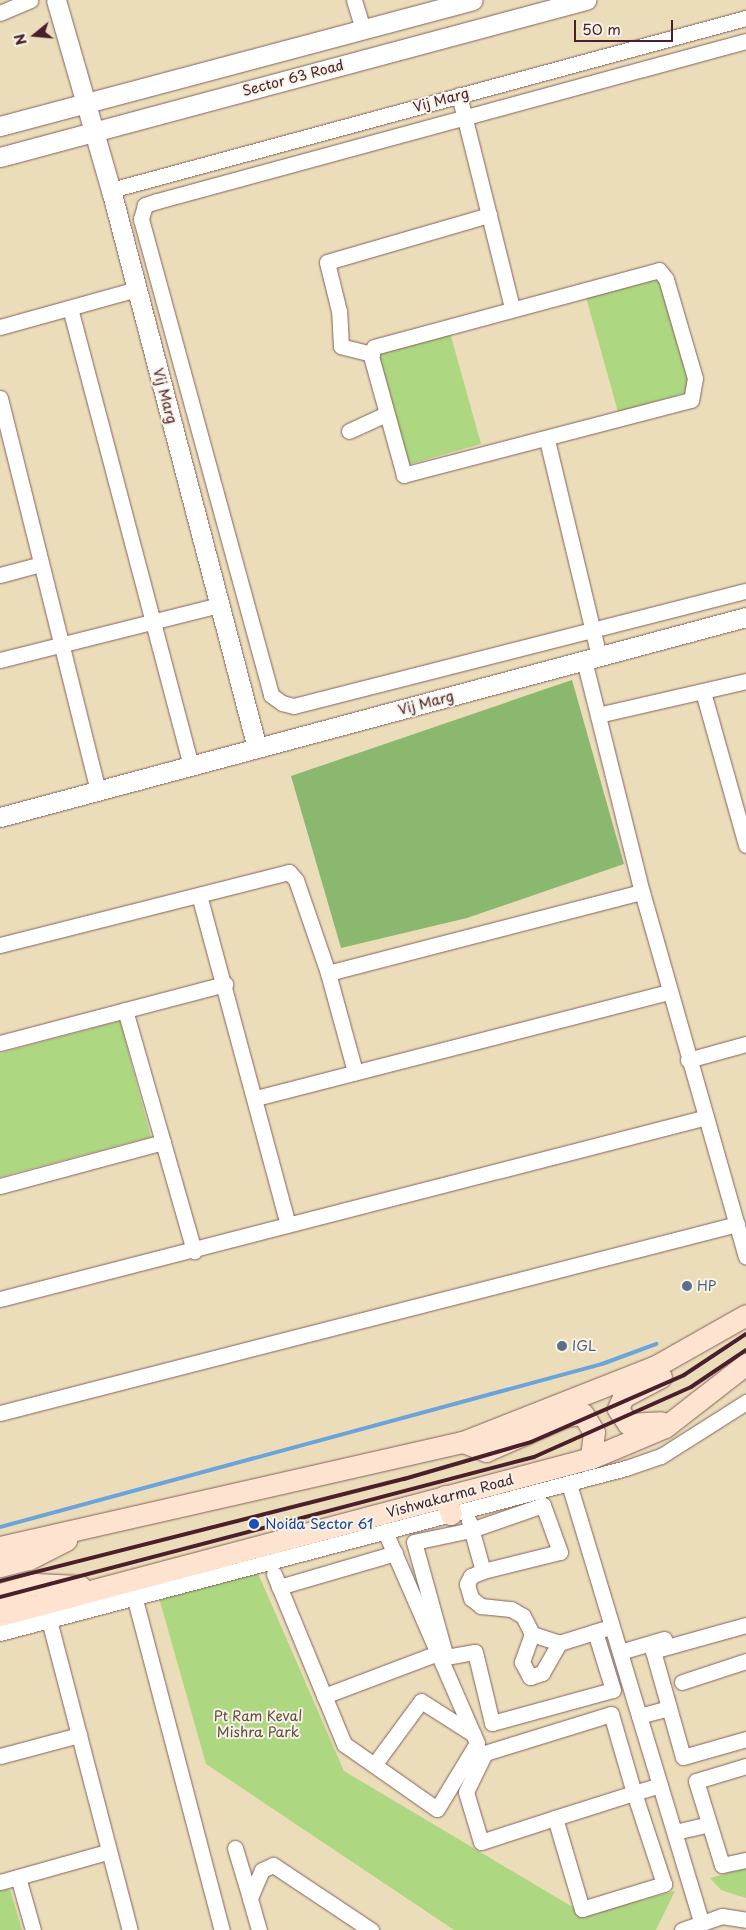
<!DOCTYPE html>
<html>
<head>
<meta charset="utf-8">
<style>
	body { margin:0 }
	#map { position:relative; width:746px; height:1930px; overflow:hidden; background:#ecddba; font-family:"Playpen Sans",sans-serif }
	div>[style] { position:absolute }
	.green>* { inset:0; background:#aed781 }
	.forest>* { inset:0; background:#8ab86f }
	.stream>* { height:4px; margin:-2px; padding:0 2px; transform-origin:2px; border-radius:2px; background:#6aa4da }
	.roads { filter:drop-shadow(0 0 1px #83625d) drop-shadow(0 0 1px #83625d) }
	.minor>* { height:15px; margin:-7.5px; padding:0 7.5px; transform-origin:7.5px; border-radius:7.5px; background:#fff }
	.tertiary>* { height:19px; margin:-9.5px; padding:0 9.5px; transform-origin:9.5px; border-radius:9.5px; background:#fff }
	.secondary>* { height:21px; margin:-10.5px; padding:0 10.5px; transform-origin:10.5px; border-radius:10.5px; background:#fee3d1 }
	.rail>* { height:4px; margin:-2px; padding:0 2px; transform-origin:2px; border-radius:2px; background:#4a1f2b }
	.dots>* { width:14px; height:14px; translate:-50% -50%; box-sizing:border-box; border:2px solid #f7f3e8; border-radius:50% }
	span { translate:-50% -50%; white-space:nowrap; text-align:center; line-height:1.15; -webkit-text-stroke:4px #f7f3e8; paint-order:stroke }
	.street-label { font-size:14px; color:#4a1f2b }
	.service-label { font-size:14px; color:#4e5e75 }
	.left { translate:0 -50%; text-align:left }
	.transit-label { font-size:14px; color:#164399 }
	.park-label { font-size:14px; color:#634d40 }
	.north { position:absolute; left:10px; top:10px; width:50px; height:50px; -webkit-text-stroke:4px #f7f3e8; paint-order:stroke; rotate:253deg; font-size:14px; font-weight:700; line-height:20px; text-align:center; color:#4a1f2b }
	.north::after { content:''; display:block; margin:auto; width:18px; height:22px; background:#4a1f2b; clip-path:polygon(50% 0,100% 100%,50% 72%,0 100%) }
	.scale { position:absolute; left:574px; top:20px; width:99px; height:22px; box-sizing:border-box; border:2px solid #4a1f2b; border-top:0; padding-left:6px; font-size:15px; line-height:18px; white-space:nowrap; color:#4a1f2b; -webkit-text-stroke:4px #f7f3e8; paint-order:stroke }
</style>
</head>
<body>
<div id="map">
	<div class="green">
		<i style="clip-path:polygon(660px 276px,692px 391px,618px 412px,586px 297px)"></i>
		<i style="clip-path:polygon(449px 329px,481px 444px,407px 465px,375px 350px)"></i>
		<i style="clip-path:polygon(120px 1021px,151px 1137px,0 1177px,0 1053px)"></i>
		<i style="clip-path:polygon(257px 1571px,344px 1771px,586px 1915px,675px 1891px,656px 1930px,454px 1930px,206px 1764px,159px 1598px)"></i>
		<i style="clip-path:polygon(746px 1868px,746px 1898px,721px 1890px,710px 1878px)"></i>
		<i style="clip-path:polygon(10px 1889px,22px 1930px,0 1930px,0 1891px)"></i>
	</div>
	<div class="forest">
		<i style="clip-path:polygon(572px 680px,624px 864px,467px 918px,341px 948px,291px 776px)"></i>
	</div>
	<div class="stream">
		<i style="left:0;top:1527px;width:624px;rotate:-15.15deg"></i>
		<i style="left:602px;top:1364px;width:58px;rotate:-20.3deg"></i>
	</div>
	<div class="roads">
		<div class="minor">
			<i style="left:354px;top:0;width:31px;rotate:73deg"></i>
			<i style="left:0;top:13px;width:33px;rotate:-23deg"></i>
			<i style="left:746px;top:41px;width:610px;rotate:164.8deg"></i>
			<i style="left:157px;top:201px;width:13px;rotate:162deg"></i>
			<i style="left:145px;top:205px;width:15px;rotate:106deg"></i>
			<i style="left:141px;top:219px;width:493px;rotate:74.7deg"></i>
			<i style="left:271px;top:695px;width:14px;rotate:36deg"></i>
			<i style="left:282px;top:703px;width:12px;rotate:14deg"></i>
			<i style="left:294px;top:706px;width:466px;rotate:-14.3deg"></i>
			<i style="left:459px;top:95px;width:219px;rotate:76deg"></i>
			<i style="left:111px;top:190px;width:658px;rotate:-15.16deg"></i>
			<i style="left:659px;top:270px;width:11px;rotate:52deg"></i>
			<i style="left:666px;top:279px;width:103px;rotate:73.7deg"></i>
			<i style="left:695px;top:378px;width:22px;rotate:100deg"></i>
			<i style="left:691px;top:400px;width:297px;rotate:165.4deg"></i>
			<i style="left:404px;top:475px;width:123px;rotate:-105.5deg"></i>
			<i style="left:371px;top:356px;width:9px;rotate:-72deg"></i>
			<i style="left:374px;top:347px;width:295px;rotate:-15.1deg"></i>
			<i style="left:70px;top:308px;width:474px;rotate:75.2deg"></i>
			<i style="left:0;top:327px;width:142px;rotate:-15.5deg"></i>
			<i style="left:372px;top:354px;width:32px;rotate:-166deg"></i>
			<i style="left:341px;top:346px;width:35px;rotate:-93deg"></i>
			<i style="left:339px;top:311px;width:50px;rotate:-103.8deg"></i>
			<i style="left:327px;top:262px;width:169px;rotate:-16.2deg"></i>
			<i style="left:0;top:398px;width:405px;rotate:76deg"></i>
			<i style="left:349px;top:431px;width:41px;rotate:-24.7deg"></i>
			<i style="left:547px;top:440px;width:223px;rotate:76.5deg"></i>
			<i style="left:0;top:575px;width:42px;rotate:-15deg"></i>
			<i style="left:0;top:660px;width:226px;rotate:-14.1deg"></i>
			<i style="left:584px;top:660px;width:239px;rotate:76deg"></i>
			<i style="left:642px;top:892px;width:379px;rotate:74.1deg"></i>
			<i style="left:703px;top:692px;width:159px;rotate:74.3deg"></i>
			<i style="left:598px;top:715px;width:152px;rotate:-12.9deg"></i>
			<i style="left:199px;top:895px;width:341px;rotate:74.9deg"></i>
			<i style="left:0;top:945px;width:298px;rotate:-14.2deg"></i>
			<i style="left:289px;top:872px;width:11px;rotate:49deg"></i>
			<i style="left:296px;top:880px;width:98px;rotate:71deg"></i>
			<i style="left:328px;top:973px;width:103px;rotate:74.7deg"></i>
			<i style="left:328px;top:973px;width:324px;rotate:-14.5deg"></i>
			<i style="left:125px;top:1010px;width:251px;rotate:74deg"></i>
			<i style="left:0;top:1043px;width:233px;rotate:-14.7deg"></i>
			<i style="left:688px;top:1060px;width:60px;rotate:-15.4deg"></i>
			<i style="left:256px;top:1098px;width:426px;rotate:-14.4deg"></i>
			<i style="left:0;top:1186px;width:169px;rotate:-15.1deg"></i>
			<i style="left:0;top:1299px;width:726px;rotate:-14.44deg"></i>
			<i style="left:0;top:1413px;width:761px;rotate:-14.38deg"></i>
			<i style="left:569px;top:1484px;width:456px;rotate:73.2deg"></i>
			<i style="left:469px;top:1521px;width:52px;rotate:74.4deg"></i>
			<i style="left:483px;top:1571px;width:13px;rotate:157deg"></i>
			<i style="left:471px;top:1576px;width:9px;rotate:117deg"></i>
			<i style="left:467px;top:1584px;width:15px;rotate:74deg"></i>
			<i style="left:471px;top:1598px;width:13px;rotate:39deg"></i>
			<i style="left:481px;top:1606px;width:30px;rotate:6deg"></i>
			<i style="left:511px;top:1609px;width:14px;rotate:30deg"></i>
			<i style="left:523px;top:1616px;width:20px;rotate:63deg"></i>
			<i style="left:532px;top:1634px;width:28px;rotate:18deg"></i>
			<i style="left:483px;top:1571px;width:79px;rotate:-13.9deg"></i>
			<i style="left:560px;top:1552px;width:50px;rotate:-109.9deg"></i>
			<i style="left:543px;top:1505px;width:76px;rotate:160.9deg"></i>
			<i style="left:471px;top:1530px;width:58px;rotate:168.1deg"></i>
			<i style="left:414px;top:1542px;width:119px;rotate:74.5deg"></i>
			<i style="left:446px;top:1657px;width:29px;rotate:-10deg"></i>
			<i style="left:475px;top:1652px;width:73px;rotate:76.5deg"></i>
			<i style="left:492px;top:1723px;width:125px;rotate:-15.3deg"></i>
			<i style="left:613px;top:1690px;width:61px;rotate:-107.2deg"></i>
			<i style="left:274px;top:1574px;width:184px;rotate:67.6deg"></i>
			<i style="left:344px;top:1744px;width:113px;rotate:35deg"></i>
			<i style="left:437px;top:1809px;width:77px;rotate:-58.8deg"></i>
			<i style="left:477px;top:1743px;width:231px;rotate:-113.5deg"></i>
			<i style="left:279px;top:1587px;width:121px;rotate:-16.3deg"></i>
			<i style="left:132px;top:1588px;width:354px;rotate:75.3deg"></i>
			<i style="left:49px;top:1620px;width:320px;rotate:75.4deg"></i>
			<i style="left:746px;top:1625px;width:97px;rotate:164.4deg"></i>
			<i style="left:653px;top:1651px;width:110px;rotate:74.2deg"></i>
			<i style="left:683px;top:1757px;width:66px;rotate:-15.9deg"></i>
			<i style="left:0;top:1633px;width:647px;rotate:-14.77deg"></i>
			<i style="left:626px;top:1468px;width:37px;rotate:-19deg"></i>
			<i style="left:661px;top:1456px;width:101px;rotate:-32.4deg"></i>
			<i style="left:532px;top:1634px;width:30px;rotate:110deg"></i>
			<i style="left:522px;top:1662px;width:17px;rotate:62deg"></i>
			<i style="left:530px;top:1677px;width:13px;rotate:-18deg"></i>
			<i style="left:542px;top:1673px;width:34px;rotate:-60deg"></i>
			<i style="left:559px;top:1643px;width:47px;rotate:-17.3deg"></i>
			<i style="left:620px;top:1652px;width:46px;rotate:-16.5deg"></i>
			<i style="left:682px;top:1682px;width:67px;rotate:-18.2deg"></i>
			<i style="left:324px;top:1696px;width:122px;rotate:-20.7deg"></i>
			<i style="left:639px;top:1716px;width:31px;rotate:-15deg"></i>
			<i style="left:0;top:1756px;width:82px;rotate:-14.9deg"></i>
			<i style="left:374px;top:1765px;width:79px;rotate:-53.7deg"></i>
			<i style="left:421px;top:1701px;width:62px;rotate:32.4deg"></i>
			<i style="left:746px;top:1766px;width:52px;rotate:163.3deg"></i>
			<i style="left:696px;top:1781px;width:88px;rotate:72.8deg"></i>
			<i style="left:722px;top:1865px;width:25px;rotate:-12deg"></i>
			<i style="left:555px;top:1818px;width:95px;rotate:73.5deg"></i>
			<i style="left:582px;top:1909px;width:86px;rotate:-17deg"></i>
			<i style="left:664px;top:1884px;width:96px;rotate:-108.2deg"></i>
			<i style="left:634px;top:1793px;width:82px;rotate:-106.2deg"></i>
			<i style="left:611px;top:1714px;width:132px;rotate:162.8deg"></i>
			<i style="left:485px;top:1753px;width:43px;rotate:116deg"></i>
			<i style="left:466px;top:1792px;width:52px;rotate:73.3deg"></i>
			<i style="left:481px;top:1842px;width:78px;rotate:-18deg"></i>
			<i style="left:555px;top:1818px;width:83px;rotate:-17.6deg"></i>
			<i style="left:634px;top:1793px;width:27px;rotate:-17deg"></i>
			<i style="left:675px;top:1832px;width:35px;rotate:-13deg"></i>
			<i style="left:235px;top:1848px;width:52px;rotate:73.3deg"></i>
			<i style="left:18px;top:1877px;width:55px;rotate:74.2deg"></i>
			<i style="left:0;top:1882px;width:111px;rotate:-15.7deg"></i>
			<i style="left:259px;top:1930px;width:33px;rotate:-106deg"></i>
			<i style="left:250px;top:1898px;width:30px;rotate:-67deg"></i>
			<i style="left:262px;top:1870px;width:12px;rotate:-24deg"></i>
			<i style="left:273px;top:1865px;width:118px;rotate:33.6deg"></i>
			<i style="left:682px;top:1930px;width:42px;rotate:-19.3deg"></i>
			<i style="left:722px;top:1916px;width:24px;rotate:9deg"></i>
		</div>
		<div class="tertiary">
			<i style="left:56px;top:0;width:198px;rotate:73.9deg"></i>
			<i style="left:111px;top:190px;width:577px;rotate:75.34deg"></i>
			<i style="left:0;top:126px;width:489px;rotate:-14.9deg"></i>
			<i style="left:0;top:157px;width:607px;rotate:-15deg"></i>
			<i style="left:0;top:817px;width:772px;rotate:-15.01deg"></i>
		</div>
		<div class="secondary">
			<i style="left:661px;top:1377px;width:43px;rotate:152.2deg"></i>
			<i style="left:623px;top:1397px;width:13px;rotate:113deg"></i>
			<i style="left:618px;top:1409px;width:18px;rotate:56deg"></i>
			<i style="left:628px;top:1424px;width:33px;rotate:-3deg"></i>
			<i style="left:463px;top:1442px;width:25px;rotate:21deg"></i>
			<i style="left:486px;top:1451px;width:87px;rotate:-23.6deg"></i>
			<i style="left:566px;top:1416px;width:17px;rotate:-7deg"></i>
			<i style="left:583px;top:1414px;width:21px;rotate:59deg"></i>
			<i style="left:594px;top:1432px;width:26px;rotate:97deg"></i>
			<i style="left:445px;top:1496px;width:19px;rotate:72deg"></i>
			<i style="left:0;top:1547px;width:475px;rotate:-12.8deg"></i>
			<i style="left:463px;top:1442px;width:207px;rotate:-21.5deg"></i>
			<i style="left:656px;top:1366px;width:103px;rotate:-29.5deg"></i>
			<i style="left:0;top:1566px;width:30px;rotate:-14deg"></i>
			<i style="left:29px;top:1559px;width:42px;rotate:-27.2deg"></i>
			<i style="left:0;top:1594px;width:35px;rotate:-16deg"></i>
			<i style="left:34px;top:1584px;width:46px;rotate:2.5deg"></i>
			<i style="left:0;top:1615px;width:611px;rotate:-14.88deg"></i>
			<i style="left:591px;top:1458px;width:80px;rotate:-22.7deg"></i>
			<i style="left:665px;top:1427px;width:103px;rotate:-37.9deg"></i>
		</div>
	</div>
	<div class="rail">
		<i style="left:0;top:1581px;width:417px;rotate:-14.2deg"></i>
		<i style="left:404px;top:1479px;width:132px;rotate:-16.2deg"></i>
		<i style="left:531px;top:1442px;width:167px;rotate:-23.6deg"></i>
		<i style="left:684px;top:1375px;width:74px;rotate:-33.5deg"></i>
		<i style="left:0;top:1597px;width:552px;rotate:-14.69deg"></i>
		<i style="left:534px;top:1457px;width:172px;rotate:-24deg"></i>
		<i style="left:691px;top:1387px;width:66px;rotate:-33.9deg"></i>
	</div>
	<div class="dots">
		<i style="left:687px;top:1286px;background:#5c6f8a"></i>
		<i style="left:562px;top:1346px;background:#5c6f8a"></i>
		<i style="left:254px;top:1524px;background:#1a4fb4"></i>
	</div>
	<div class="street-label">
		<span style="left:293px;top:78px;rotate:-15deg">Sector 63 Road</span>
		<span style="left:441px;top:100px;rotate:-15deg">Vij Marg</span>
		<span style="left:165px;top:396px;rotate:75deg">Vij Marg</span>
		<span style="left:426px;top:703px;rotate:-15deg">Vij Marg</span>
		<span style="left:450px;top:1496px;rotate:-15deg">Vishwakarma Road</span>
	</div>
	<div class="service-label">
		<span class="left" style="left:697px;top:1286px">HP</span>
		<span class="left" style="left:572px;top:1346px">IGL</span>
	</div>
	<div class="transit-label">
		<span class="left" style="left:265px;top:1524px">Noida Sector 61</span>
	</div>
	<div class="park-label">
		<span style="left:258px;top:1724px">Pt Ram Keval<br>Mishra Park</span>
	</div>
	<div class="north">N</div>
	<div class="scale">50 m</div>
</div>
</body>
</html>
